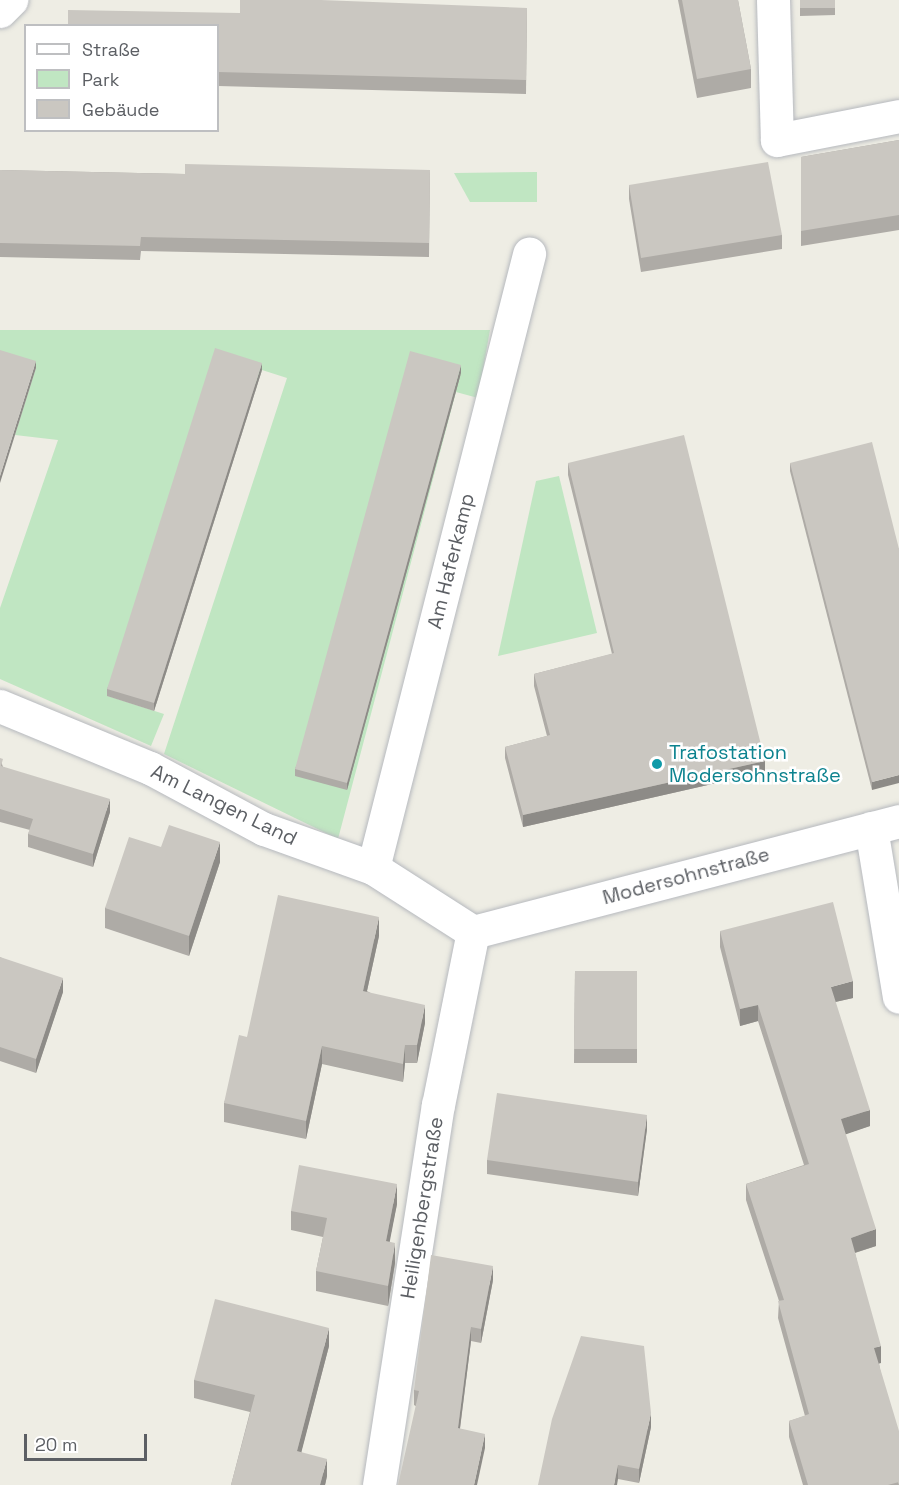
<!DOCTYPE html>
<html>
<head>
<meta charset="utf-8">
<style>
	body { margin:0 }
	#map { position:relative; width:899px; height:1485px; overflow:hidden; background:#eeede4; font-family:"Space Grotesk",sans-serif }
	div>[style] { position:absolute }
	.green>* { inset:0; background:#c0e6c2 }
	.roads { filter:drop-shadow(0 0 2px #b6b9be) drop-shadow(0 0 2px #b6b9be) }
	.minor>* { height:33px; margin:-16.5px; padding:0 16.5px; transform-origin:16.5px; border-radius:16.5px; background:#fff }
	.wall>* { inset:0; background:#aeaba6 }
	.shaded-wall>* { inset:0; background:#8d8b87 }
	.building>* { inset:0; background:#cac7c1 }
	.dots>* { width:16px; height:16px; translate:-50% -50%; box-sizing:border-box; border:3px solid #fff; border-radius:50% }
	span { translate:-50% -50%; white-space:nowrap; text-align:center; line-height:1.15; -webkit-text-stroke:5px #fff; paint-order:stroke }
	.street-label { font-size:20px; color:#5c5f64 }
	.culture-label { font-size:20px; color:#0d838f }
	.left { translate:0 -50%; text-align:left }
	.legend { position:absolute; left:24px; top:24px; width:195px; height:108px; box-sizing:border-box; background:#fff; border:2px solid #bebfc1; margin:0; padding:8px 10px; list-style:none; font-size:18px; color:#5c5f64 }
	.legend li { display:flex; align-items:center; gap:12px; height:30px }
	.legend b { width:30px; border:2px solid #bebfc1 }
	.scale { position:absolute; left:24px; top:1434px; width:123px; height:27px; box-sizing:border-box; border:3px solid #5c5f64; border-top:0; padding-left:8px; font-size:18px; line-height:21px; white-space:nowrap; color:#5c5f64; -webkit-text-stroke:4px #fff; paint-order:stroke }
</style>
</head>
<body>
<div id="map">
	<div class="green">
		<i style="clip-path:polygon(537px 172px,537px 202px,470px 202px,454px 173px)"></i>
		<i style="clip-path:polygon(0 330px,490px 330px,478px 398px,456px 392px,461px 373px,338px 839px,164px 754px,287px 378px,262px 370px,108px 696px,164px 714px,151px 746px,0 679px,0 608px,58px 440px,15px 435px,36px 368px,0 357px)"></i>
		<i style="clip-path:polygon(559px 476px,597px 633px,498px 656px,536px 481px)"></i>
	</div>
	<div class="roads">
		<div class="minor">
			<i style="left:773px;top:0;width:140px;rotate:88.4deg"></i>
			<i style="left:777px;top:140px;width:124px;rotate:-11.1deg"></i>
			<i style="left:0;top:11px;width:16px;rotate:-45deg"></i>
			<i style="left:0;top:706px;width:162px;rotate:22.5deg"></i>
			<i style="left:150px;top:768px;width:129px;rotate:28.2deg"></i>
			<i style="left:264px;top:829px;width:116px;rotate:19.7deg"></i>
			<i style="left:373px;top:868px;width:119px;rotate:32.6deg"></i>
			<i style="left:871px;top:828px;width:171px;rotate:80.6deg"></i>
			<i style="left:373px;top:868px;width:634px;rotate:-75.74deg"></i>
			<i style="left:473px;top:932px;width:440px;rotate:-14.6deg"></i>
			<i style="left:379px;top:1485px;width:385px;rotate:-81.2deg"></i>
			<i style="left:438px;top:1105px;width:177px;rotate:-78.6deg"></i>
		</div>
	</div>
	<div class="wall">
		<i style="clip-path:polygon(678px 0,738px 0,751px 69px,751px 88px,697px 98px)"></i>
		<i style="clip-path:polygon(800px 0,835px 0,835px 15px,800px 16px)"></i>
		<i style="clip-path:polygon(527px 8px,526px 94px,218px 86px,218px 26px,240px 13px)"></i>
		<i style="clip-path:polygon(899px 140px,899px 230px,801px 246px,801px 157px)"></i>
		<i style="clip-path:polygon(0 170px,185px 174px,430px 170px,429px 257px,141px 251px,140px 260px,0 257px)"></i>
		<i style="clip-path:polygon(629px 185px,782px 235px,782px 249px,641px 272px,629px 199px)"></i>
		<i style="clip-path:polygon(262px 370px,154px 711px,107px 696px,107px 689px)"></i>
		<i style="clip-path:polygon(461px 373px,347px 790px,295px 776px,295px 769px)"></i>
		<i style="clip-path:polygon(568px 463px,765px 772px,523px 827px,505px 758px,505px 747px,547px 736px,534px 686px,534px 674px,612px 654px,568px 475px)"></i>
		<i style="clip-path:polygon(790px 463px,899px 549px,872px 790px,790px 471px)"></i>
		<i style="clip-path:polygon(0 758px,3px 767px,110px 812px,93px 867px,28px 847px,28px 834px,30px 830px,0 822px)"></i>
		<i style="clip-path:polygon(161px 847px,220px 862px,189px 956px,105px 928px,105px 908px)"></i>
		<i style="clip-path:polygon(720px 931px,853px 998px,835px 1002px,870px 1126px,845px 1134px,876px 1246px,855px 1253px,881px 1363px,879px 1363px,899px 1485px,803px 1485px,789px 1437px,789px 1421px,805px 1416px,778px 1318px,779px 1301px,746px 1200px,746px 1184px,804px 1165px,758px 1021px,740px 1026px,720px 947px)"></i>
		<i style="clip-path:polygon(379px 936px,367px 991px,425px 1023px,417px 1063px,405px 1063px,403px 1082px,322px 1064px,306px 1139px,224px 1122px,224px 1103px,247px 1037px)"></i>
		<i style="clip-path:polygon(0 957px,63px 992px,36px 1073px,0 1061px)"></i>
		<i style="clip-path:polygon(575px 971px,637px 971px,637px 1063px,574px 1063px)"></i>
		<i style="clip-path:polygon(647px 1129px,638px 1196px,487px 1174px,487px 1160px)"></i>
		<i style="clip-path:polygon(397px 1204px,389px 1242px,395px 1263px,388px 1306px,316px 1291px,316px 1271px,323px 1237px,291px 1230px,291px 1211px)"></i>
		<i style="clip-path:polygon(493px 1280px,481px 1343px,471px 1341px,460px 1429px,485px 1448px,414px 1405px,414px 1390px)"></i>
		<i style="clip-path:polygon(329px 1346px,301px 1452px,327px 1476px,325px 1485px,231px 1485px,250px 1412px,194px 1398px,194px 1380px)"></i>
		<i style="clip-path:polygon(651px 1427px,639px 1483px,618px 1479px,538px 1485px)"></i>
	</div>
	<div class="shaded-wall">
		<i style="clip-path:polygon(36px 361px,36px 368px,0 483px,0 476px)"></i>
		<i style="clip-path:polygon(262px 363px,262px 370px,154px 711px,154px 703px)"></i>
		<i style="clip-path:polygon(461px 365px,461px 373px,347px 790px,347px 783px)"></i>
		<i style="clip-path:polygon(765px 761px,765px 772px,523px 827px,523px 815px)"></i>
		<i style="clip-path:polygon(899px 775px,899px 783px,872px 790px,872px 782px)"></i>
		<i style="clip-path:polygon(110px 799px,110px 812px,93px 867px,93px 854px)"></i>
		<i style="clip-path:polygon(220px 842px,220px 862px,189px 956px,189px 936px)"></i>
		<i style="clip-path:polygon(379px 917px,379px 936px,363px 1009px,363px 991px)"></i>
		<i style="clip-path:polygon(63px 978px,63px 992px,36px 1073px,36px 1059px)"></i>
		<i style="clip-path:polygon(853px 981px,853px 998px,831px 1003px,831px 987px)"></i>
		<i style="clip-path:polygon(425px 1005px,425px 1023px,417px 1063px,417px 1045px)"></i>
		<i style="clip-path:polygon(758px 1005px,758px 1021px,740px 1026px,740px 1009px)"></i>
		<i style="clip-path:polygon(405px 1045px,405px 1063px,403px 1082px,403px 1064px)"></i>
		<i style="clip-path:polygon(322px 1046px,322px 1064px,306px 1139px,306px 1121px)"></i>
		<i style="clip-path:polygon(870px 1110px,870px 1126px,841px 1136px,841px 1119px)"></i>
		<i style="clip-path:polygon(647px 1115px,647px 1129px,638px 1196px,638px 1182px)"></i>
		<i style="clip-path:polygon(397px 1184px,397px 1204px,386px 1261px,386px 1241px)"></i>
		<i style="clip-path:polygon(876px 1229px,876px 1246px,851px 1254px,851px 1238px)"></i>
		<i style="clip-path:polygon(395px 1243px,395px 1263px,388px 1306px,388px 1286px)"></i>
		<i style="clip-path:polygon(493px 1266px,493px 1280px,481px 1343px,481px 1329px)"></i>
		<i style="clip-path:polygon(471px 1327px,471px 1341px,458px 1443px,458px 1428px)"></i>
		<i style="clip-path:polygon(329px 1328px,329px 1346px,297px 1469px,297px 1451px)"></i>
		<i style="clip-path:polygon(881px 1346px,881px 1363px,874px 1365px,874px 1348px)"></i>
		<i style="clip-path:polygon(651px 1413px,651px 1427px,639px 1483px,639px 1469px)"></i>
		<i style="clip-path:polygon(485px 1434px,485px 1448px,477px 1485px,474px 1485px)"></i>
		<i style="clip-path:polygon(327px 1459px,327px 1476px,325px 1485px,320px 1485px)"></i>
		<i style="clip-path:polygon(618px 1465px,618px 1479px,617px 1485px,614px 1485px)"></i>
	</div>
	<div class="building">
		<i style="clip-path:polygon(240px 0,321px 0,527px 8px,526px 80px,218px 72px,218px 26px,68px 26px,68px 10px,240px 13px)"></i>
		<i style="clip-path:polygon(682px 0,738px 0,751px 69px,697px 79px)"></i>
		<i style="clip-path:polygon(800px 0,835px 0,835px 8px,800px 8px)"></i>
		<i style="clip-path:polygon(899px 140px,899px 215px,801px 231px,801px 157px)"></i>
		<i style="clip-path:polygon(768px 162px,782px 235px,641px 258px,629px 185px)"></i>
		<i style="clip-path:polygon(185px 164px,430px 170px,429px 243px,141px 237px,140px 246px,0 243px,0 170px,185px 174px)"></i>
		<i style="clip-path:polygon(215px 348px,262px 363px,154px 703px,107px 689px)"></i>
		<i style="clip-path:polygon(0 350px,36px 361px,0 476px)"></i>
		<i style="clip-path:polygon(410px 351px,461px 365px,347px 783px,295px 769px)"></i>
		<i style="clip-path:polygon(684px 435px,765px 761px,523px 815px,505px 747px,550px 735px,534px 674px,614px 653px,568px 463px)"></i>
		<i style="clip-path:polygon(872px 442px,899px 549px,899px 775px,872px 782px,790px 463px)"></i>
		<i style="clip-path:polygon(0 758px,3px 759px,1px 766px,110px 799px,93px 854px,28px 834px,33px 819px,0 809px)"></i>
		<i style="clip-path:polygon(169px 825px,220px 842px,189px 936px,105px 908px,129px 837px,161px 847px)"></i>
		<i style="clip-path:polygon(278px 895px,379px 917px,363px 991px,425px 1005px,417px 1045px,405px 1045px,403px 1064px,322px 1046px,306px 1121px,224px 1103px,239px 1035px,247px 1037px)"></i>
		<i style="clip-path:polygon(833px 902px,853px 981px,831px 987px,870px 1110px,841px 1119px,876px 1229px,851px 1238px,881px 1346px,874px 1348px,899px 1431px,899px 1482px,888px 1485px,808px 1485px,789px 1421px,809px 1414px,778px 1301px,784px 1300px,746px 1184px,809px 1164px,758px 1005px,740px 1009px,720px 931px)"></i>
		<i style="clip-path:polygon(0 957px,63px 978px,36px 1059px,0 1047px)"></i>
		<i style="clip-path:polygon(575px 971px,637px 971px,637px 1049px,574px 1049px)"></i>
		<i style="clip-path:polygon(497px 1093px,647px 1115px,638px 1182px,487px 1160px)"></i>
		<i style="clip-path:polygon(299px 1165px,397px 1184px,386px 1241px,395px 1243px,388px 1286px,316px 1271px,327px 1218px,291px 1211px)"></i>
		<i style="clip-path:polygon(431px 1255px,493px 1266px,481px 1329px,471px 1327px,458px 1428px,485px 1434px,474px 1485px,398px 1485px,419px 1391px,414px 1390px)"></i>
		<i style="clip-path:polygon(215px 1299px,329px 1328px,297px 1451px,327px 1459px,320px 1485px,231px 1485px,255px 1395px,194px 1380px)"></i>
		<i style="clip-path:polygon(581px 1336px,644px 1346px,651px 1413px,639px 1469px,618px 1465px,614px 1485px,538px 1485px,552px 1419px)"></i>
	</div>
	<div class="dots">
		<i style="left:657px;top:764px;background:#0f9aa8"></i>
	</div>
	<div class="street-label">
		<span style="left:451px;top:561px;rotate:-76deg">Am Haferkamp</span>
		<span style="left:224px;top:805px;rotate:26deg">Am Langen Land</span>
		<span style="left:686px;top:876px;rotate:-15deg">Modersohnstraße</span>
		<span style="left:422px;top:1208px;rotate:-81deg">Heiligenbergstraße</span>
	</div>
	<div class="culture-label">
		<span class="left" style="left:669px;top:764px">Trafostation<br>Modersohnstraße</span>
	</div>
	<ul class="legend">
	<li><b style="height:8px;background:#fff"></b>Straße</li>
	<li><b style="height:16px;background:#c0e6c2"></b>Park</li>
	<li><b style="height:16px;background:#cac7c1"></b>Gebäude</li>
	</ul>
	<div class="scale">20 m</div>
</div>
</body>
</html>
